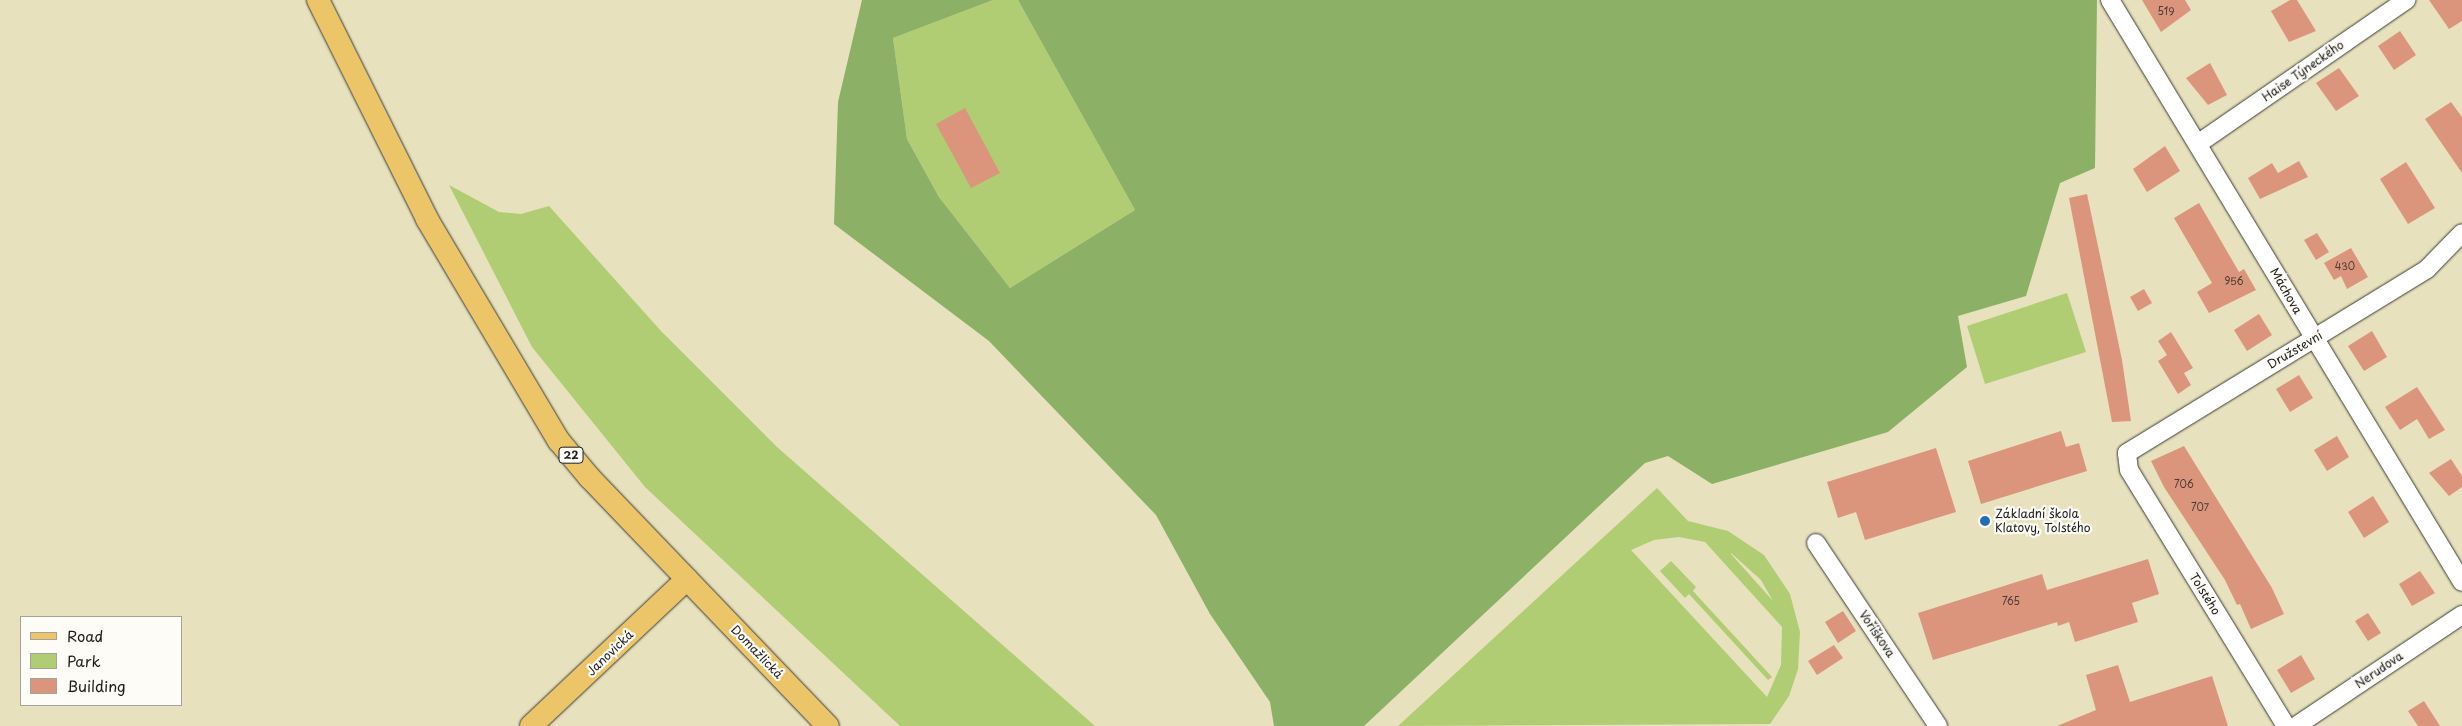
<!DOCTYPE html>
<html>
<head>
<meta charset="utf-8">
<style>
	body { margin:0 }
	#map { position:relative; width:2462px; height:726px; overflow:hidden; background:#e7e1bd; font-family:"Playpen Sans",sans-serif }
	div>[style] { position:absolute }
	.green>* { inset:0; background:#b0cd73 }
	.forest>* { inset:0; background:#8cb065 }
	.building>* { inset:0; background:#db957d }
	.roads { filter:drop-shadow(0 0 1px #3a3a34) drop-shadow(0 0 1px #3a3a34) }
	.minor>* { height:18px; margin:-9px; padding:0 9px; transform-origin:9px; border-radius:9px; background:#fff }
	.major>* { height:22px; margin:-11px; padding:0 11px; transform-origin:11px; border-radius:11px; background:#ecc569 }
	.dots>* { width:14px; height:14px; translate:-50% -50%; box-sizing:border-box; border:2px solid #fdfcf7; border-radius:50% }
	span { translate:-50% -50%; white-space:nowrap; text-align:center; line-height:1.15; -webkit-text-stroke:4.5px #fdfcf7; paint-order:stroke }
	.number-label { font-size:10px; color:#4c3a34 }
	.number-label span { -webkit-text-stroke-width:0 }
	.shield-label span { padding:1px 4px; background:#fdfcf7; border:1px solid; border-radius:4px; -webkit-text-stroke-width:0 }
	.shield-label { font-size:11px; color:#1c1c1c; font-weight:700 }
	.street-label { font-size:12px; color:#1c1c1c }
	.poi-label { font-size:12px; color:#1c1c1c }
	.left { translate:0 -50%; text-align:left }
	.legend { position:absolute; left:20px; top:616px; width:162px; height:90px; box-sizing:border-box; background:#fdfcf7; border:1px solid #a3a29f; margin:0; padding:6px 9px; list-style:none; font-size:15px; color:#1c1c1c }
	.legend li { display:flex; align-items:center; gap:10px; height:25px }
	.legend b { width:25px; border:1px solid #a3a29f }
</style>
</head>
<body>
<div id="map">
	<div class="green">
		<i style="clip-path:polygon(993px 0,1018px 0,1135px 210px,1010px 288px,939px 197px,907px 139px,893px 38px)"></i>
		<i style="clip-path:polygon(449px 185px,499px 212px,521px 214px,549px 206px,661px 331px,777px 447px,1095px 726px,900px 726px,645px 487px,532px 347px)"></i>
		<i style="clip-path:polygon(2067px 293px,2086px 352px,1985px 384px,1967px 326px)"></i>
		<i style="clip-path:polygon(evenodd,1657px 488px,1688px 521px,1728px 531px,1764px 555px,1790px 594px,1800px 632px,1798px 669px,1789px 696px,1770px 724px,1398px 726px,1657px 488px,1679px 537px,1705px 542px,1782px 627px,1781px 665px,1767px 697px,1631px 550px,1654px 540px,1679px 537px,1657px 488px,1731px 553px,1761px 580px,1773px 601px,1731px 554px,1731px 553px)"></i>
		<i style="clip-path:polygon(1671px 561px,1696px 587px,1693px 591px,1772px 677px,1768px 680px,1689px 594px,1685px 598px,1660px 571px)"></i>
	</div>
	<div class="forest">
		<i style="clip-path:polygon(862px 0,993px 0,893px 38px,907px 139px,939px 197px,1010px 288px,1135px 210px,1018px 0,2097px 0,2095px 168px,2060px 183px,2026px 296px,1958px 316px,1967px 367px,1888px 432px,1712px 484px,1668px 456px,1645px 463px,1364px 726px,1274px 726px,1270px 702px,1210px 614px,1156px 515px,989px 341px,834px 224px,838px 102px)"></i>
	</div>
	<div class="building">
		<i style="clip-path:polygon(2142px 0,2185px 0,2191px 10px,2161px 32px)"></i>
		<i style="clip-path:polygon(2290px 0,2297px 0,2316px 31px,2289px 42px,2271px 11px)"></i>
		<i style="clip-path:polygon(2429px 0,2462px 0,2462px 21px,2449px 29px)"></i>
		<i style="clip-path:polygon(2400px 31px,2416px 55px,2394px 70px,2378px 46px)"></i>
		<i style="clip-path:polygon(2210px 63px,2227px 95px,2208px 105px,2186px 78px)"></i>
		<i style="clip-path:polygon(2339px 68px,2359px 96px,2336px 111px,2316px 83px)"></i>
		<i style="clip-path:polygon(2451px 102px,2462px 117px,2462px 173px,2425px 119px)"></i>
		<i style="clip-path:polygon(965px 108px,1000px 173px,971px 188px,936px 124px)"></i>
		<i style="clip-path:polygon(2165px 146px,2180px 171px,2147px 192px,2133px 169px)"></i>
		<i style="clip-path:polygon(2299px 161px,2308px 177px,2260px 199px,2248px 178px,2272px 163px,2278px 173px)"></i>
		<i style="clip-path:polygon(2406px 162px,2435px 208px,2408px 224px,2380px 179px)"></i>
		<i style="clip-path:polygon(2087px 194px,2122px 360px,2131px 421px,2112px 422px,2069px 198px)"></i>
		<i style="clip-path:polygon(2199px 203px,2239px 272px,2244px 269px,2256px 290px,2209px 313px,2197px 292px,2212px 283px,2174px 218px)"></i>
		<i style="clip-path:polygon(2317px 233px,2329px 252px,2316px 260px,2304px 240px)"></i>
		<i style="clip-path:polygon(2351px 248px,2368px 277px,2347px 289px,2341px 276px,2334px 280px,2324px 263px)"></i>
		<i style="clip-path:polygon(2144px 289px,2152px 303px,2138px 311px,2130px 297px)"></i>
		<i style="clip-path:polygon(2259px 314px,2272px 335px,2247px 351px,2234px 330px)"></i>
		<i style="clip-path:polygon(2372px 331px,2387px 357px,2364px 371px,2348px 346px)"></i>
		<i style="clip-path:polygon(2171px 332px,2193px 368px,2184px 373px,2191px 385px,2178px 394px,2158px 361px,2167px 355px,2158px 341px)"></i>
		<i style="clip-path:polygon(2299px 375px,2313px 398px,2290px 412px,2276px 389px)"></i>
		<i style="clip-path:polygon(2417px 387px,2445px 430px,2429px 439px,2417px 419px,2400px 430px,2385px 407px)"></i>
		<i style="clip-path:polygon(2061px 431px,2066px 447px,2079px 443px,2087px 471px,1981px 504px,1968px 461px)"></i>
		<i style="clip-path:polygon(2337px 436px,2349px 457px,2327px 471px,2314px 450px)"></i>
		<i style="clip-path:polygon(2184px 446px,2272px 588px,2284px 614px,2251px 629px,2240px 604px,2237px 605px,2225px 580px,2164px 487px,2151px 461px)"></i>
		<i style="clip-path:polygon(1936px 448px,1956px 512px,1865px 540px,1856px 512px,1838px 518px,1827px 482px)"></i>
		<i style="clip-path:polygon(2451px 459px,2462px 476px,2462px 487px,2449px 496px,2429px 473px)"></i>
		<i style="clip-path:polygon(2373px 496px,2389px 522px,2364px 538px,2348px 512px)"></i>
		<i style="clip-path:polygon(2148px 559px,2159px 594px,2132px 603px,2138px 622px,2075px 642px,2069px 622px,2058px 626px,2057px 622px,1933px 660px,1918px 613px,2042px 574px,2047px 590px)"></i>
		<i style="clip-path:polygon(2420px 571px,2435px 593px,2412px 606px,2399px 584px)"></i>
		<i style="clip-path:polygon(1843px 611px,1856px 631px,1838px 643px,1825px 622px)"></i>
		<i style="clip-path:polygon(2368px 613px,2381px 633px,2368px 641px,2355px 621px)"></i>
		<i style="clip-path:polygon(1834px 645px,1843px 658px,1817px 675px,1808px 661px)"></i>
		<i style="clip-path:polygon(2301px 655px,2315px 679px,2291px 693px,2277px 670px)"></i>
		<i style="clip-path:polygon(2118px 665px,2130px 702px,2212px 676px,2228px 726px,2057px 726px,2096px 710px,2086px 675px)"></i>
		<i style="clip-path:polygon(2424px 701px,2440px 726px,2418px 726px,2408px 711px)"></i>
	</div>
	<div class="roads">
		<div class="minor">
			<i style="left:2110px;top:0;width:680px;rotate:58.83deg"></i>
			<i style="left:2199px;top:143px;width:252px;rotate:-34.6deg"></i>
			<i style="left:1816px;top:543px;width:220px;rotate:56.3deg"></i>
			<i style="left:2286px;top:726px;width:300px;rotate:-121.5deg"></i>
			<i style="left:2129px;top:470px;width:17px;rotate:-97deg"></i>
			<i style="left:2127px;top:453px;width:352px;rotate:-31.5deg"></i>
			<i style="left:2427px;top:269px;width:50px;rotate:-45.8deg"></i>
			<i style="left:2296px;top:726px;width:200px;rotate:-33.8deg"></i>
		</div>
		<div class="major">
			<i style="left:318px;top:0;width:245px;rotate:63.5deg"></i>
			<i style="left:427px;top:219px;width:258px;rotate:59.3deg"></i>
			<i style="left:559px;top:441px;width:47px;rotate:50.2deg"></i>
			<i style="left:589px;top:477px;width:345px;rotate:46.2deg"></i>
			<i style="left:531px;top:726px;width:214px;rotate:-43.3deg"></i>
		</div>
	</div>
	<div class="dots">
		<i style="left:1985px;top:521px;background:#1f6fb2"></i>
	</div>
	<div class="number-label">
		<span style="left:2166px;top:11px">519</span>
		<span style="left:2345px;top:266px">430</span>
		<span style="left:2234px;top:281px">956</span>
		<span style="left:2184px;top:484px">706</span>
		<span style="left:2200px;top:507px">707</span>
		<span style="left:2011px;top:601px">765</span>
	</div>
	<div class="shield-label">
		<span style="left:571px;top:455px">22</span>
	</div>
	<div class="street-label">
		<span style="left:2303px;top:71px;rotate:-35deg">Haise Týneckého</span>
		<span style="left:2286px;top:291px;rotate:60deg">Máchova</span>
		<span style="left:2295px;top:350px;rotate:-31deg">Družstevní</span>
		<span style="left:2205px;top:594px;rotate:58deg">Tolstého</span>
		<span style="left:1877px;top:634px;rotate:56deg">Voříškova</span>
		<span style="left:757px;top:652px;rotate:46deg">Domažlická</span>
		<span style="left:610px;top:653px;rotate:-44deg">Janovická</span>
		<span style="left:2379px;top:670px;rotate:-34deg">Nerudova</span>
	</div>
	<div class="poi-label">
		<span class="left" style="left:1995px;top:521px">Základní škola<br>Klatovy, Tolstého</span>
	</div>
	<ul class="legend">
	<li><b style="height:6px;background:#ecc569"></b>Road</li>
	<li><b style="height:14px;background:#b0cd73"></b>Park</li>
	<li><b style="height:14px;background:#db957d"></b>Building</li>
	</ul>
</div>
</body>
</html>
